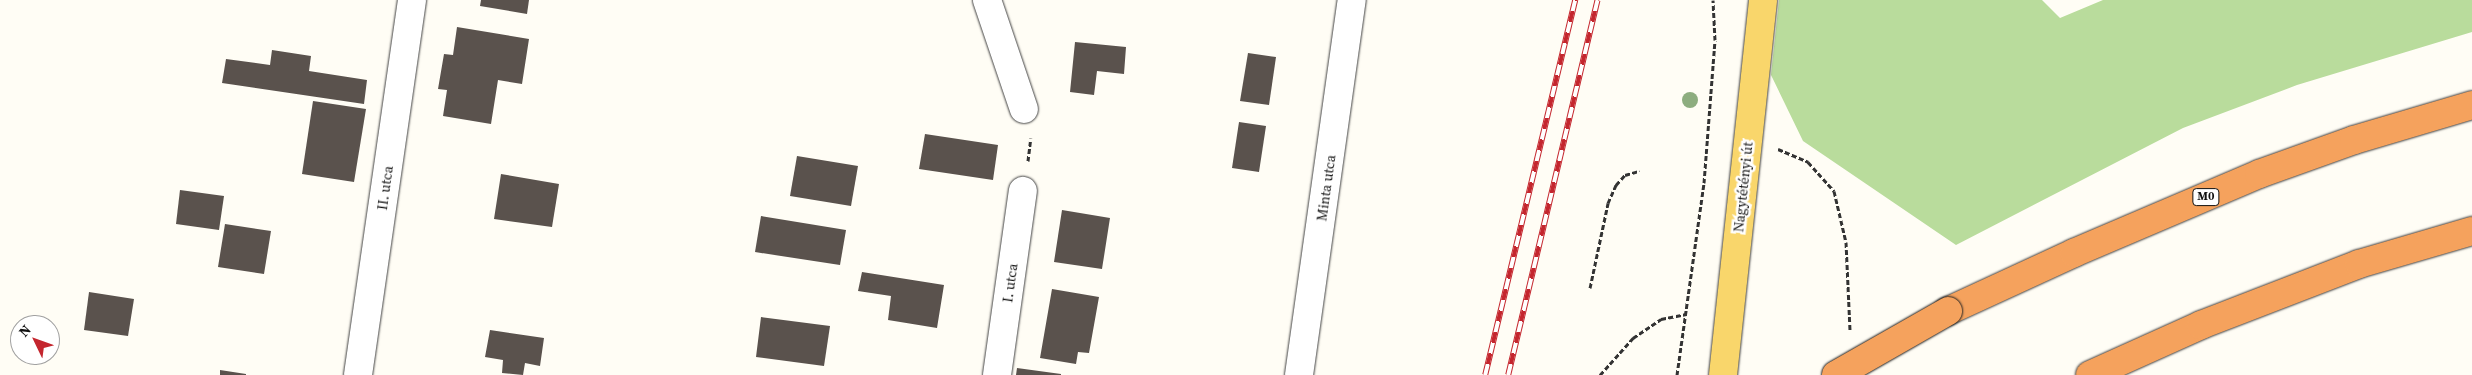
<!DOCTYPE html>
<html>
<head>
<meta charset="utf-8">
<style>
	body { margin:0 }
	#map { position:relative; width:2472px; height:375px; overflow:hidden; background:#fffdf5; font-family:"Source Serif 4",serif }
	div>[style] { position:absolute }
	.forest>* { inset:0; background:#b9dc9c }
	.building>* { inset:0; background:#5a524d }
	.path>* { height:3px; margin-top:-1.5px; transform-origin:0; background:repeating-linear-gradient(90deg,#333 0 5px,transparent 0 7.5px) }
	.roads { filter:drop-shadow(0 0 1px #444) drop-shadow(0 0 1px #444) }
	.minor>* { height:28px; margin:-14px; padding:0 14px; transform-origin:14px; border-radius:14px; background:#fff }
	.major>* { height:28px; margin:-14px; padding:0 14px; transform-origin:14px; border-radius:14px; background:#f9d66b }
	.highway>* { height:28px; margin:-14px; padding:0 14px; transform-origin:14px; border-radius:14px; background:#f5a25d }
	.rail>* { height:5.5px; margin-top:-2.75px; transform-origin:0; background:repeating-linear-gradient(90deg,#fff 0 11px,#c4262e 0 22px); box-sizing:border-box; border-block:1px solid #c4262e }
	.bridges { filter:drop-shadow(0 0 1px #222) drop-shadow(0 0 1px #222) }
	.highway-bridge>* { height:28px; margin:-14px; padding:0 14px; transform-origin:14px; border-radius:14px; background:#f5a25d }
	.trees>* { width:16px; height:16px; margin:-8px; border-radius:50%; background:#8dad7f }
	span { translate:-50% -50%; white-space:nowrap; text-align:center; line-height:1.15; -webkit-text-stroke:5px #fff; paint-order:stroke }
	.shield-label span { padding:1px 4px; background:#fff; border:1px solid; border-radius:4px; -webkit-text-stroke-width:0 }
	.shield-label { font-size:12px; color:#111; font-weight:700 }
	.street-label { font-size:14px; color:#111 }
	.north { position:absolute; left:10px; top:315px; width:50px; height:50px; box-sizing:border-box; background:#fff; border:1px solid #a0a0a0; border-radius:50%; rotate:312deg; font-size:14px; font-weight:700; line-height:20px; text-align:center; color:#111 }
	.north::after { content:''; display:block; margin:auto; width:18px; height:22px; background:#c4262e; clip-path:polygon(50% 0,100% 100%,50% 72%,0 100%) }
</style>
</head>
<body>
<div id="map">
	<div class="forest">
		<i style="clip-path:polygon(1779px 0,2042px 0,2060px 18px,2103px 0,2472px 0,2472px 32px,2297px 85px,2183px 128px,1956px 245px,1803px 141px,1771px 75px)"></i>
	</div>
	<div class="building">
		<i style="clip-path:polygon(481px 0,529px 0,527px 14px,480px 6px)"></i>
		<i style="clip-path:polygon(457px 27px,529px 39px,522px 84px,498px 80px,491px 124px,443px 116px,447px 90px,438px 89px,444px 54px,453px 55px)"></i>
		<i style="clip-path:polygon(1075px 42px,1126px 47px,1124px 74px,1097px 71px,1094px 95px,1070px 92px)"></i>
		<i style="clip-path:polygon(272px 50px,311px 56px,309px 71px,367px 80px,364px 104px,222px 83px,226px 59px,270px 65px)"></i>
		<i style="clip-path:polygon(1248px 53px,1276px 57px,1269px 105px,1240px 101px)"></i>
		<i style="clip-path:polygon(313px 101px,366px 109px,354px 182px,302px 174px)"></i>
		<i style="clip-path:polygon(1239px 122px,1266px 126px,1259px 172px,1232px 168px)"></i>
		<i style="clip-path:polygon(925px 134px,998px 145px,993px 180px,919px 169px)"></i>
		<i style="clip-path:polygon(797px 156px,858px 166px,851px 206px,790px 196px)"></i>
		<i style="clip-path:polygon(501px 174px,559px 184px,552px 227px,494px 219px)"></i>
		<i style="clip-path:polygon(180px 190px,224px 196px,219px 230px,176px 224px)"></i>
		<i style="clip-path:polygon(1062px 210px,1110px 218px,1102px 269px,1054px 262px)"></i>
		<i style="clip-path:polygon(761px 216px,846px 230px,840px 265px,755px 252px)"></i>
		<i style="clip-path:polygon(225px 224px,271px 231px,264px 274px,218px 267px)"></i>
		<i style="clip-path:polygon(862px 272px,944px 285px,937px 328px,888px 320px,891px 296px,858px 291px)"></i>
		<i style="clip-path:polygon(1052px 289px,1099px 297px,1089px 353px,1078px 352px,1076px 364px,1040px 358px)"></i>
		<i style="clip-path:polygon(89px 292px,134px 299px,128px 336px,84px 330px)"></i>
		<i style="clip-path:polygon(761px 317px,830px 326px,824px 366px,756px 357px)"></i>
		<i style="clip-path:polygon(490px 330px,544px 338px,540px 366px,525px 363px,523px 375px,502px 373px,503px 360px,485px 357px)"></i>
		<i style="clip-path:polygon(1017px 368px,1061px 374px,1061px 375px,1016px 375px)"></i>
		<i style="clip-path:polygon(220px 370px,246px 374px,246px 375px,220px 375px)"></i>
	</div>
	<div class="path">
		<i style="left:1778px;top:149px;width:33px;rotate:23deg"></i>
		<i style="left:1808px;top:162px;width:39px;rotate:48deg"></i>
		<i style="left:1834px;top:191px;width:52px;rotate:76.8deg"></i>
		<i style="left:1846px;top:242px;width:89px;rotate:87.4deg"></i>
		<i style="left:1028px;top:161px;width:23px;rotate:-83deg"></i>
		<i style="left:1590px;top:288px;width:87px;rotate:-78deg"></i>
		<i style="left:1608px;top:203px;width:20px;rotate:-66deg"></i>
		<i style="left:1616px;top:185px;width:13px;rotate:-48deg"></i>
		<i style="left:1625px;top:175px;width:15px;rotate:-16deg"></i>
		<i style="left:1600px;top:375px;width:50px;rotate:-48.3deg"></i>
		<i style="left:1633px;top:338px;width:34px;rotate:-34deg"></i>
		<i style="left:1661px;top:319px;width:26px;rotate:-11deg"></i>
		<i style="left:1677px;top:375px;width:194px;rotate:-82deg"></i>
		<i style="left:1704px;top:183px;width:143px;rotate:-85.6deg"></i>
		<i style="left:1715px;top:40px;width:40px;rotate:-92.9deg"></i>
	</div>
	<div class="roads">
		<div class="minor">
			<i style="left:987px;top:0;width:115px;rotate:71.3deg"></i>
			<i style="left:358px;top:375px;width:379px;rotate:-81.8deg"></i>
			<i style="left:997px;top:375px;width:186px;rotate:-82deg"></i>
			<i style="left:1299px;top:375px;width:379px;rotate:-82deg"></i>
		</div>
		<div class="major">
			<i style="left:1723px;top:375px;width:377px;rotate:-83.9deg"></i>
		</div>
		<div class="highway">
			<i style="left:1948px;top:311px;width:139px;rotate:-24.7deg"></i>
			<i style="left:2074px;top:253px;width:201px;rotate:-23.1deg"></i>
			<i style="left:2259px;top:174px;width:101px;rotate:-19.7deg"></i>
			<i style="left:2354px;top:140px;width:123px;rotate:-16.5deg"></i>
			<i style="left:2090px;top:375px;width:122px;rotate:-24.2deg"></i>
			<i style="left:2201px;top:325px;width:169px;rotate:-21.1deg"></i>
			<i style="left:2359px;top:264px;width:118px;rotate:-16.3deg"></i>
		</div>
	</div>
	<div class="rail">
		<i style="left:1485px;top:375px;width:386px;rotate:-76.5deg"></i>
		<i style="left:1508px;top:375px;width:385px;rotate:-76.6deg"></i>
	</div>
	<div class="bridges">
		<div class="highway-bridge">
			<i style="left:1836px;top:375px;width:129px;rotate:-29.7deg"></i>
		</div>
	</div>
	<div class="trees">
		<i style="left:1690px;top:100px"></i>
	</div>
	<div class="shield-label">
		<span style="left:2206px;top:197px">M0</span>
	</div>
	<div class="street-label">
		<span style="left:1743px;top:187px;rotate:-84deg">Nagytétényi út</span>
		<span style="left:385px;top:188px;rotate:-82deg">II. utca</span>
		<span style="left:1326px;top:188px;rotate:-82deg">Minta utca</span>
		<span style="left:1010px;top:283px;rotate:-82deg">I. utca</span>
	</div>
	<div class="north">N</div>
</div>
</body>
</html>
